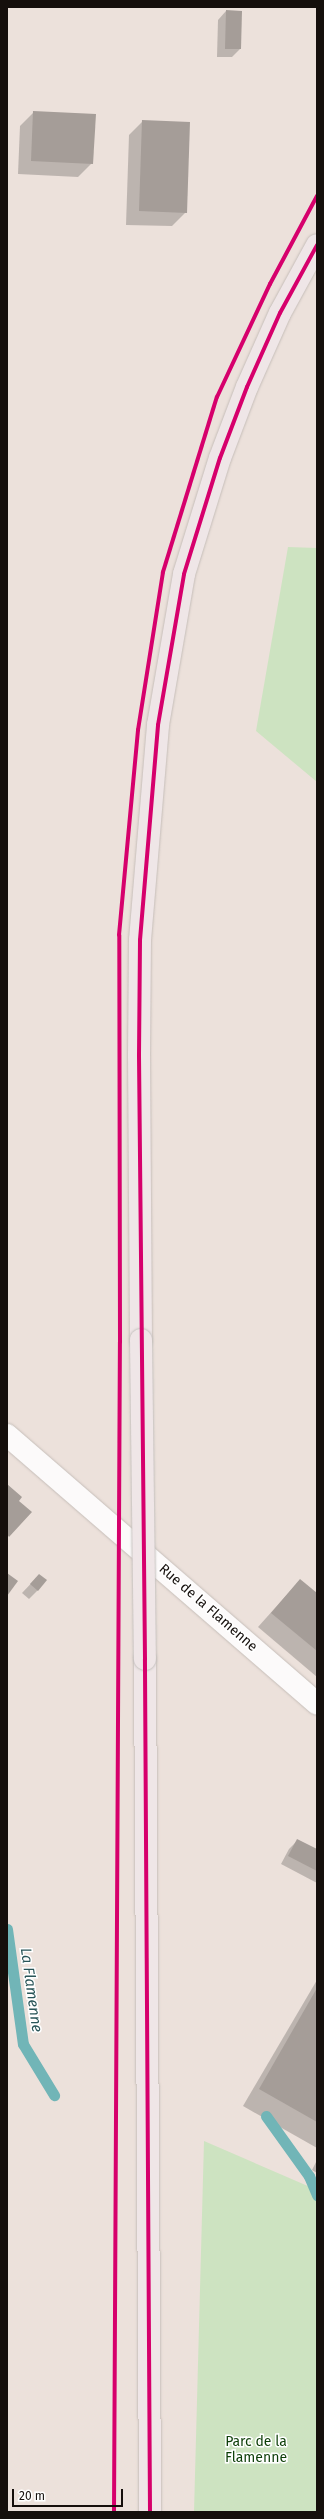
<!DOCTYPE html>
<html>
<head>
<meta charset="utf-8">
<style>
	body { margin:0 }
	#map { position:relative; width:324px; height:2519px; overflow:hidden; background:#ece1db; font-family:"Fira Sans",sans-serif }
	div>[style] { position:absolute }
	.green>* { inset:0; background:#cde3c1 }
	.shadow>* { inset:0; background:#0003 }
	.stream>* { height:11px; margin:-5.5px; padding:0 5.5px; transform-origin:5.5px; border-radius:5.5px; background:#71b5b7 }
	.building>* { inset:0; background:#a59d98 }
	.roads { filter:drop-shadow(0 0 1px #c6beb9) drop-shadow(0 0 1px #c6beb9) }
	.minor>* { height:22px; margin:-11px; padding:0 11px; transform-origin:11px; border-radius:11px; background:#fcfafa }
	.major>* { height:22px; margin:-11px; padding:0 11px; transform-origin:11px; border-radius:11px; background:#efe6e7 }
	.bridges { filter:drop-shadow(0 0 1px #c4c0bd) drop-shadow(0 0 1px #c4c0bd) }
	.major-bridge>* { height:22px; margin:-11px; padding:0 11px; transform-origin:11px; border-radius:11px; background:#efe6e7 }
	.cycleway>* { height:4px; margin:-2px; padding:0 2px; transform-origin:2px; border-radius:2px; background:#d6006c }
	span { translate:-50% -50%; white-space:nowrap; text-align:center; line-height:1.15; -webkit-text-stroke:3px #fff; paint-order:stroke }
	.street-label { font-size:14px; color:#150f0c }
	.park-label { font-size:14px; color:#0c3e07 }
	.water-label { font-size:15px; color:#295558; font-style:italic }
	.frame { position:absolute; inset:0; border:8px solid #150f0c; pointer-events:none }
	.scale { position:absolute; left:12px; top:2489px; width:111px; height:18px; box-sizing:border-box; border:2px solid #150f0c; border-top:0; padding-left:5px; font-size:12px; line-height:14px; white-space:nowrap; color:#150f0c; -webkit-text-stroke:3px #fff; paint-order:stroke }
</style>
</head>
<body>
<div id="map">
	<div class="green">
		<i style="clip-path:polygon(288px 547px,317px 548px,317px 782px,256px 731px)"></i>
		<i style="clip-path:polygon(204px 2141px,317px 2190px,317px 2512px,194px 2512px)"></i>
	</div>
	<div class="shadow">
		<i style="clip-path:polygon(226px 11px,240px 49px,232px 57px,217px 57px,218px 20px)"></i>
		<i style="clip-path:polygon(34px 112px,92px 163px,78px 177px,18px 174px,20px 126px)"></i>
		<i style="clip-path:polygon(143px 121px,186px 212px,172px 226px,126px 225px,129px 135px)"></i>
		<i style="clip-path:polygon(39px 1575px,38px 1590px,29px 1599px,22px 1593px)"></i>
		<i style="clip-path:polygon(300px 1580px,317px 1594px,317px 1677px,258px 1627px)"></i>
		<i style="clip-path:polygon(298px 1840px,317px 1850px,317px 1883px,281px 1864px,289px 1849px)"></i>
		<i style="clip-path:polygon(317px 1980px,317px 2148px,243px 2106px)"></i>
		<i style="clip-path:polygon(317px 2160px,317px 2173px,312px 2170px)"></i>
		<i style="clip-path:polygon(317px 2176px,317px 2183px,314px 2182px)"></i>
	</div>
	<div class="stream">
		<i style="left:7px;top:1929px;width:116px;rotate:82.1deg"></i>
		<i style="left:23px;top:2044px;width:60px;rotate:58.7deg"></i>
		<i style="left:266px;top:2116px;width:74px;rotate:54.4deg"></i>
		<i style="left:309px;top:2176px;width:21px;rotate:67deg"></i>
	</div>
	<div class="building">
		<i style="clip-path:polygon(226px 10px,242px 11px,241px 49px,225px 49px)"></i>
		<i style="clip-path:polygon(33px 111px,96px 114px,93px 164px,31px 161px)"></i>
		<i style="clip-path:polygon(142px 120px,190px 122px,187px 213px,139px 211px)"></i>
		<i style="clip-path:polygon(7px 1484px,22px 1497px,19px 1501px,32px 1512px,9px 1537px,7px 1534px)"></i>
		<i style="clip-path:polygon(7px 1573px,18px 1581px,7px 1596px)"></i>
		<i style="clip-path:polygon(39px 1574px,47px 1580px,38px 1591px,30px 1584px)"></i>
		<i style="clip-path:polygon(300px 1579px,317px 1593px,317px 1651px,271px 1613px)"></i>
		<i style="clip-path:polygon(297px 1839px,317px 1849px,317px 1871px,288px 1856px)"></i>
		<i style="clip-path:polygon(317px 1988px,317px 2122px,259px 2089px)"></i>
	</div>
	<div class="roads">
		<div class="minor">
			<i style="left:7px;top:1435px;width:410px;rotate:40.9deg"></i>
		</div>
		<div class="major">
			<i style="left:141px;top:1340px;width:285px;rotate:-90.4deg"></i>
			<i style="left:139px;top:1055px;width:115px;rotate:-89.5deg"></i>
			<i style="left:140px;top:940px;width:216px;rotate:-85.2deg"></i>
			<i style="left:158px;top:725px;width:153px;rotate:-80.2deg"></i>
			<i style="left:184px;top:574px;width:121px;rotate:-72.8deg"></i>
			<i style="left:220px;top:458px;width:76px;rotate:-69.2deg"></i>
			<i style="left:247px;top:387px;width:81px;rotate:-66deg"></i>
			<i style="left:280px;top:313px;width:77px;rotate:-61.4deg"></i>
			<i style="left:145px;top:1659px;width:853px;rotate:89.66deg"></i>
		</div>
	</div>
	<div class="bridges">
		<div class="major-bridge">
			<i style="left:141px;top:1340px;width:319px;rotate:89.3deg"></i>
		</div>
	</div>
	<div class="cycleway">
		<i style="left:114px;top:2512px;width:1170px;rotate:-89.71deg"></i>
		<i style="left:120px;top:1342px;width:407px;rotate:-90.1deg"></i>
		<i style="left:119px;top:935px;width:206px;rotate:-84.7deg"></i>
		<i style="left:138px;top:730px;width:160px;rotate:-81deg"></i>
		<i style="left:163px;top:572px;width:183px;rotate:-72.9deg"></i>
		<i style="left:217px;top:397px;width:125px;rotate:-64.9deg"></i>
		<i style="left:270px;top:284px;width:100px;rotate:-61.9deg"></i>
		<i style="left:150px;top:2512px;width:853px;rotate:-90.34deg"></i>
		<i style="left:145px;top:1659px;width:604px;rotate:-90.57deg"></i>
		<i style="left:139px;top:1055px;width:115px;rotate:-89.5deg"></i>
		<i style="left:140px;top:940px;width:216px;rotate:-85.2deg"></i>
		<i style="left:158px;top:725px;width:153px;rotate:-80.2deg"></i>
		<i style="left:184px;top:574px;width:121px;rotate:-72.8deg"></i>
		<i style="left:220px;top:458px;width:76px;rotate:-69.2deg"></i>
		<i style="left:247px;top:387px;width:81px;rotate:-66deg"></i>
		<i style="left:280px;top:313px;width:77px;rotate:-61.4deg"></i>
	</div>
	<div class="street-label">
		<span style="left:208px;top:1608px;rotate:41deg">Rue de la Flamenne</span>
	</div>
	<div class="park-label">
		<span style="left:256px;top:2450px">Parc de la<br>Flamenne</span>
	</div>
	<div class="water-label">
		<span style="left:31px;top:1990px;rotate:82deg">La Flamenne</span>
	</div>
	<div class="frame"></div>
	<div class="scale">20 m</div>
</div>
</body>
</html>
